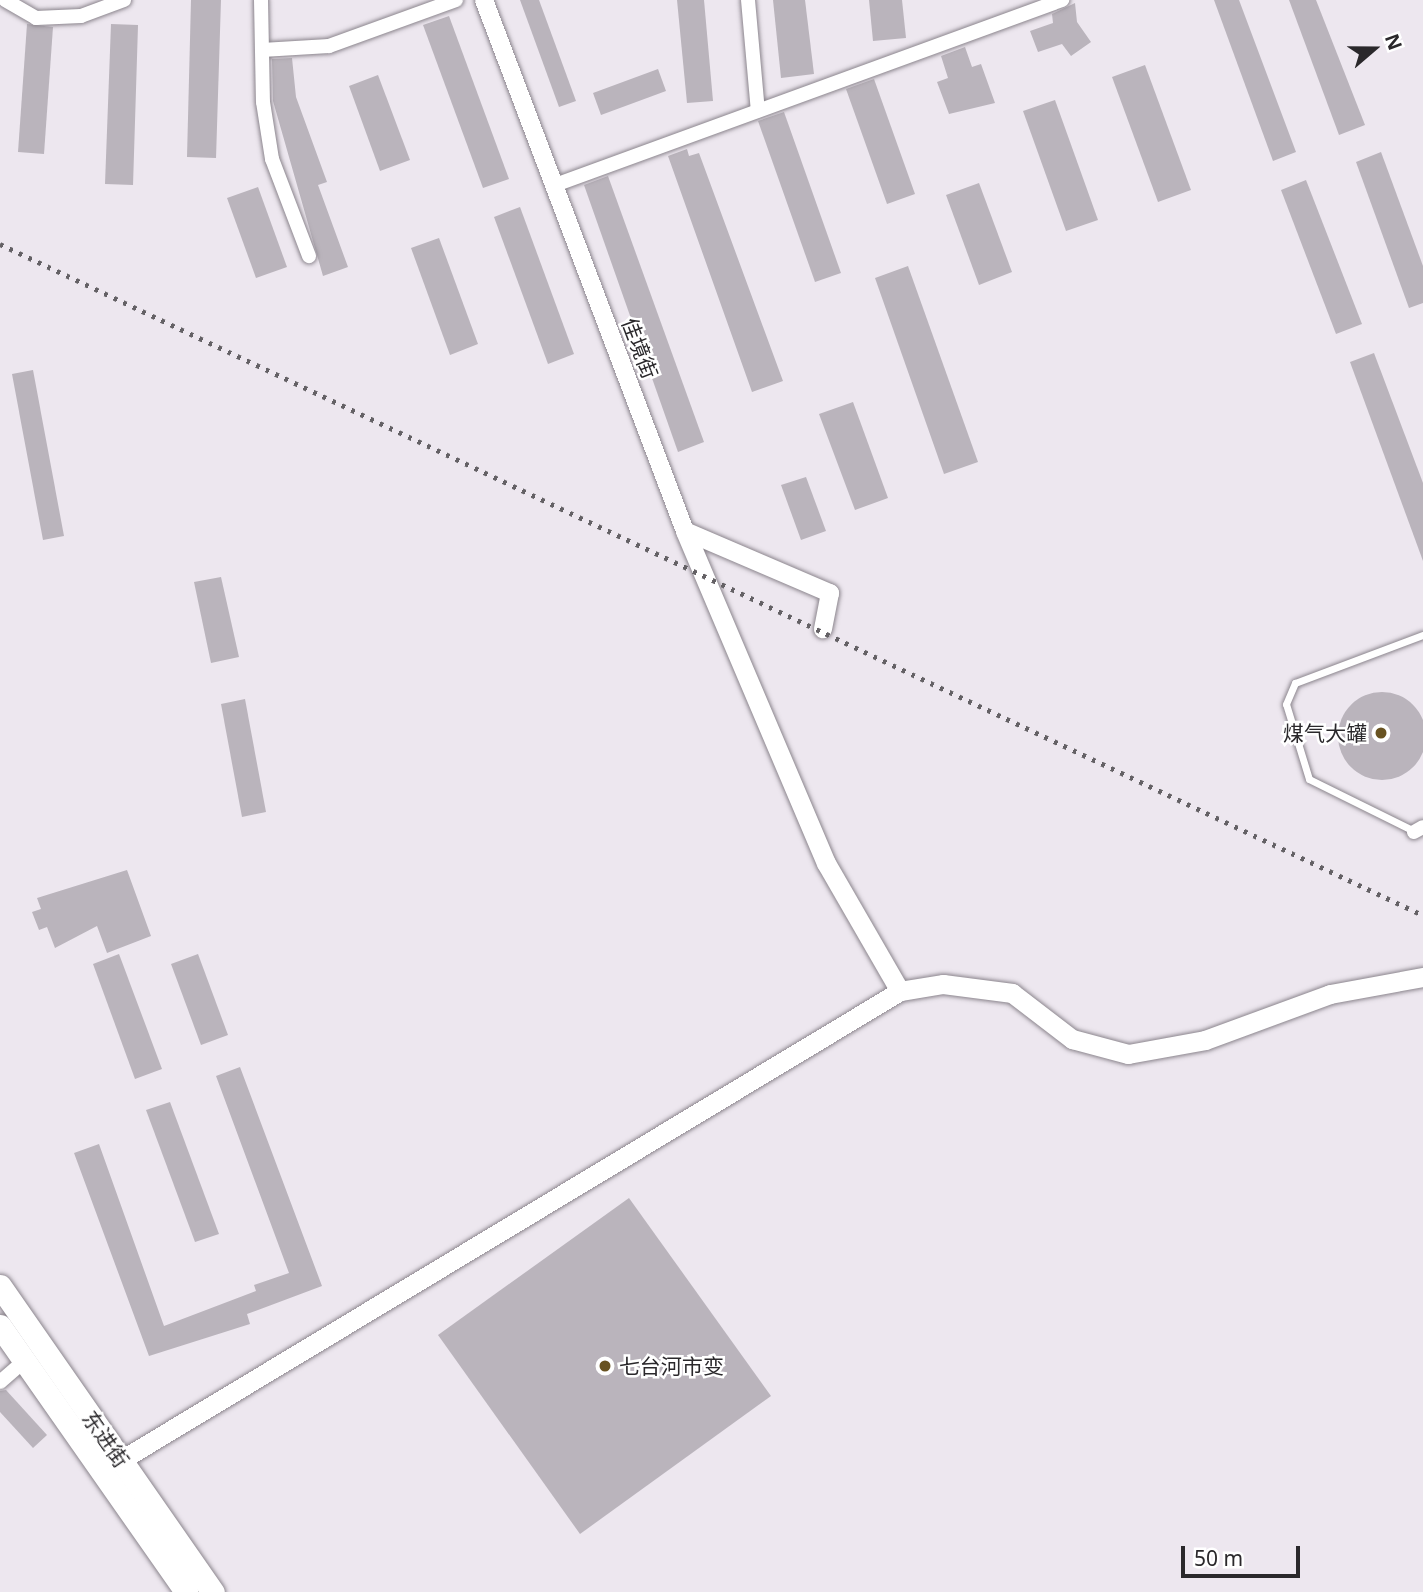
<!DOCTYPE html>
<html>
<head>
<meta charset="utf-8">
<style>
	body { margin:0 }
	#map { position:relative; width:1423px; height:1592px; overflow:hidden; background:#ede7ef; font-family:"Noto Sans","Noto Sans SC",sans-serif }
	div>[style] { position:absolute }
	.building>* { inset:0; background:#bab4bc }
	.round { border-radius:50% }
	.roads { filter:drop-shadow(0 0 2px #8b858d) drop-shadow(0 0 2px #8b858d) }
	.service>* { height:7px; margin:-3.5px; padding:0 3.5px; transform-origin:3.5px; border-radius:3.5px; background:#fff }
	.minor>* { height:14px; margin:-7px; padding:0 7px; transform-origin:7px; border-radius:7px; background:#fff }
	.tertiary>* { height:18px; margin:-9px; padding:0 9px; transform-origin:9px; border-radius:9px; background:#fff }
	.secondary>* { height:19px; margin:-9.5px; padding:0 9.5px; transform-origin:9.5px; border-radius:9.5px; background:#fff }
	.primary>* { height:23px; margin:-11.5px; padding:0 11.5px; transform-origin:11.5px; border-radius:11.5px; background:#fff }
	.rail>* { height:4.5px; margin-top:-2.25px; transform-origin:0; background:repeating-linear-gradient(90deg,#646165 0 3.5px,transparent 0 10.5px) }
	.dots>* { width:19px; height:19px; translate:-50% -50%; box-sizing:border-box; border:4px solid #fff; border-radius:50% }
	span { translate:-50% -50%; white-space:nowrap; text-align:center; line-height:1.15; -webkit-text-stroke:5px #fff; paint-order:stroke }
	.street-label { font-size:21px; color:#2a282b }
	.poi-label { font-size:21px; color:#2a282b }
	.right { translate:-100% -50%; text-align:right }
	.left { translate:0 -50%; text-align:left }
	.north { position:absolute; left:1339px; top:14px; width:70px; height:70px; -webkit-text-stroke:5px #fff; paint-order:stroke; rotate:70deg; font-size:19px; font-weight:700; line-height:28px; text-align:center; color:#2a282b }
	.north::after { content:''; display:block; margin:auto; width:24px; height:32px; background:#2a282b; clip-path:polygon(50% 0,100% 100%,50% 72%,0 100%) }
	.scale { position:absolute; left:1181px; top:1546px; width:119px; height:32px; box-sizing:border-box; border:4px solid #2a282b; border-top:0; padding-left:9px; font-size:21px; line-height:24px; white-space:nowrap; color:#2a282b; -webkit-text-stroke:5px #fff; paint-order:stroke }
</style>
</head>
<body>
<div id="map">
	<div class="building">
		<i style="clip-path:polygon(191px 0,221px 0,216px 158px,187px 157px)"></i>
		<i style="clip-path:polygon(520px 0,539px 0,576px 101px,559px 107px)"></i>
		<i style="clip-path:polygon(677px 0,704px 0,713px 101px,687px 103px)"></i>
		<i style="clip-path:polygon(773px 0,805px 0,814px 74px,781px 78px)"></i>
		<i style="clip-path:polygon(869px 0,902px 0,906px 38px,873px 41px)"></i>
		<i style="clip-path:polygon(1214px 0,1239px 0,1296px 152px,1273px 161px)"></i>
		<i style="clip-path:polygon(1289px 0,1316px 0,1365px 125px,1339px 135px)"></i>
		<i style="clip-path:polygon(1075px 3px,1077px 22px,1091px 42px,1071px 56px,1062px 44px,1038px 52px,1030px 31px,1053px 23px,1052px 14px)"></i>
		<i style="clip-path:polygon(449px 16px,509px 179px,483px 188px,423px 25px)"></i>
		<i style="clip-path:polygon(27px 24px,53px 27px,44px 154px,18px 152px)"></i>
		<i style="clip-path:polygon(111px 24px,138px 25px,133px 185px,105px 184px)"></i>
		<i style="clip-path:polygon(965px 47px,972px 67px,981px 64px,995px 103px,949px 114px,937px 82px,948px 78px,941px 56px)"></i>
		<i style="clip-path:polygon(292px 58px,296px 97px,327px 182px,318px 185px,348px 267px,323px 276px,273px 101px,272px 59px)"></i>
		<i style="clip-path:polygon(1145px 65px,1191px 190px,1158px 202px,1112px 77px)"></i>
		<i style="clip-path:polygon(658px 69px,666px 91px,601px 115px,593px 93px)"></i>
		<i style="clip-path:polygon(378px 75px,410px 160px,380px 171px,349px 86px)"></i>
		<i style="clip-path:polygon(874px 79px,915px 194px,887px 204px,846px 89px)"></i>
		<i style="clip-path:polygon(1055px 100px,1098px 220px,1066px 231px,1023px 111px)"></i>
		<i style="clip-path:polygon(784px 112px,841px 273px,815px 282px,758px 121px)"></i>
		<i style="clip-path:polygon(687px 149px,689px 156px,699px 153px,783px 381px,752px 392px,668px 156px)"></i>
		<i style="clip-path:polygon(1381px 152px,1423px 266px,1423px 303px,1409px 308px,1356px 162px)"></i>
		<i style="clip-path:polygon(608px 176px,704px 442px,678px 452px,584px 185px)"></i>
		<i style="clip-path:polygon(1306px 180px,1362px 324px,1336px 334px,1281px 190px)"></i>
		<i style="clip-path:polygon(979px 183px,1012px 272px,979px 285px,946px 195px)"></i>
		<i style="clip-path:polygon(258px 187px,287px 267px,256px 278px,227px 198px)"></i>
		<i style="clip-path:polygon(520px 207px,574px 354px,548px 364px,494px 217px)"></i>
		<i style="clip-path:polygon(439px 238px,478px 344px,450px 355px,411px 248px)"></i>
		<i style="clip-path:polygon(908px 266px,978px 462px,944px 474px,875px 278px)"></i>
		<i style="clip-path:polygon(1374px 353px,1423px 483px,1423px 561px,1350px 362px)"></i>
		<i style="clip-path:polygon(33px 370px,64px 536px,43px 540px,12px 374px)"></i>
		<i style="clip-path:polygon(853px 402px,888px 498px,855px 510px,819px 414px)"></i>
		<i style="clip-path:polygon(806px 477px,826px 531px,801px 540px,781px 485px)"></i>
		<i style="clip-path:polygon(221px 577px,239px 657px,211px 663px,194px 582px)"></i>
		<i class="round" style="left:1338px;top:692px;width:88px;height:88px"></i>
		<i style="clip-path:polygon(245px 699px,266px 812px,242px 817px,221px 704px)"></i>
		<i style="clip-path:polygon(127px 870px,151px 936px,107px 953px,97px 926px,55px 948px,47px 927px,39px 930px,32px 912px,41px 909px,37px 898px)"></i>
		<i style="clip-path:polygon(119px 954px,162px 1069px,135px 1079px,93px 964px)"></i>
		<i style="clip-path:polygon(198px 954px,228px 1035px,201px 1045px,171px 964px)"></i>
		<i style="clip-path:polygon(240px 1067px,322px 1286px,247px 1314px,250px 1324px,149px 1356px,74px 1153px,99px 1144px,164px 1326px,256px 1291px,254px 1285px,289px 1273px,216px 1076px)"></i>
		<i style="clip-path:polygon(170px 1102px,219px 1234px,195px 1242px,146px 1110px)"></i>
		<i style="clip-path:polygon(629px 1198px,771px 1396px,580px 1534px,438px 1335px)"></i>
		<i style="clip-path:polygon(6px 1390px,47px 1435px,33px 1448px,0 1412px,0 1391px)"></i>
	</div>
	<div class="roads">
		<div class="service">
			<i style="left:1414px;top:831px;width:117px;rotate:-153.7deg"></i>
			<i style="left:1309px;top:779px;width:78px;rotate:-107deg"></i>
			<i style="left:1286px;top:704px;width:23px;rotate:-67deg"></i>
			<i style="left:1295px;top:683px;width:137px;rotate:-20.6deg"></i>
		</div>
		<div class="minor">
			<i style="left:5px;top:0;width:36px;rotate:30deg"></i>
			<i style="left:36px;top:18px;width:45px;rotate:-2.5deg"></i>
			<i style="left:81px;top:16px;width:46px;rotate:-20.4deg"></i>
			<i style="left:261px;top:0;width:102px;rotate:88.9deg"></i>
			<i style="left:263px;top:102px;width:58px;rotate:81deg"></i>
			<i style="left:272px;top:159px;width:104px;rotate:69.1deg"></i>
			<i style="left:748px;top:0;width:111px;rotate:84.9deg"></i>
			<i style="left:262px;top:50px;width:67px;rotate:-3.4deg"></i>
			<i style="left:329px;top:46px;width:135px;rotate:-19.9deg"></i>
			<i style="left:555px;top:185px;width:540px;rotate:-20.05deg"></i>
			<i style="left:1414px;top:832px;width:10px;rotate:-29deg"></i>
			<i style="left:0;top:1382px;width:32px;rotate:-41deg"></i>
		</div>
		<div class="tertiary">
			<i style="left:484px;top:0;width:568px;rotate:69.27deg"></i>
			<i style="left:685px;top:531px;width:158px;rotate:23.2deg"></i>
			<i style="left:830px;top:593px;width:37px;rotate:101deg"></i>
		</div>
		<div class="secondary">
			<i style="left:685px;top:531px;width:361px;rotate:67deg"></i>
			<i style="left:826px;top:863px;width:148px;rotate:60deg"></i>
			<i style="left:121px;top:1460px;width:909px;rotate:-31.05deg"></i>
			<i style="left:900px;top:991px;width:44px;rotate:-9.2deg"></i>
			<i style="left:943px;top:984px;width:70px;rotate:7.4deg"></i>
			<i style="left:1012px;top:993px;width:76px;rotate:37.5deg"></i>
			<i style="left:1072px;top:1039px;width:58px;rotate:15deg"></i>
			<i style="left:1128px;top:1054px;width:78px;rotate:-10.3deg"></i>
			<i style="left:1205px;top:1040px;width:133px;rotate:-20.2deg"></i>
			<i style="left:1330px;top:994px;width:95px;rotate:-10.4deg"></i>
		</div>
		<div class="primary">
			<i style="left:0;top:1286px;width:373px;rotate:55.2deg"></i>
			<i style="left:0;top:1326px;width:325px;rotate:55deg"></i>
		</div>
	</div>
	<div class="rail">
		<i style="left:0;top:244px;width:1573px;rotate:25.25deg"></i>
	</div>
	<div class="dots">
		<i style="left:1381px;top:733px;background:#685221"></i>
		<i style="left:605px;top:1366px;background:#685221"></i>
	</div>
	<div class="street-label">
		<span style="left:640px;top:348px;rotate:69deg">佳境街</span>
		<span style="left:106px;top:1439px;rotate:55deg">东进街</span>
	</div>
	<div class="poi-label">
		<span class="right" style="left:1367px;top:733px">煤气大罐</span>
		<span class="left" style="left:619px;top:1366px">七台河市变</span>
	</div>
	<div class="north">N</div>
	<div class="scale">50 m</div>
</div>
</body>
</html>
